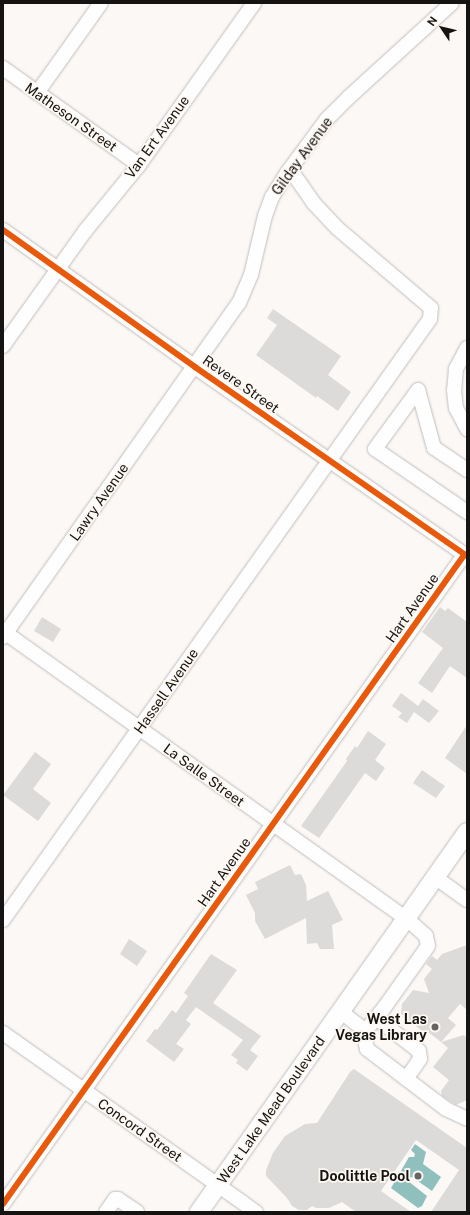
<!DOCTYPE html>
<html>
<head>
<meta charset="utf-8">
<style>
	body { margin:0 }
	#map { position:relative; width:470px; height:1215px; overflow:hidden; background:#fbf8f6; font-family:"Public Sans",sans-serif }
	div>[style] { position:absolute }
	.water>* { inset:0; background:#90c0bd }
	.building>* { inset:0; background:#dddbd9 }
	.roads { filter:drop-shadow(0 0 1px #c0bdbb) drop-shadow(0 0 1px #c0bdbb) }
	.minor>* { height:14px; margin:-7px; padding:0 7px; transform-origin:7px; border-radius:7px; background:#fefefe }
	.major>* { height:18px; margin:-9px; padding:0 9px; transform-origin:9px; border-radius:9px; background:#fefefe }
	.cycleway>* { height:6px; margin:-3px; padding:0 3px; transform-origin:3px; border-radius:3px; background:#e8590c }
	.dots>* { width:11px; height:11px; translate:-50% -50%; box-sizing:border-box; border:2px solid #fef8f3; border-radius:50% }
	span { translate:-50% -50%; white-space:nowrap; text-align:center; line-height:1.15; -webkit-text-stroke:3.5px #fef8f3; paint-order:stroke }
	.street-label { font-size:14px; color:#161413 }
	.poi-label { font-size:14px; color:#161413; font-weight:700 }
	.right { translate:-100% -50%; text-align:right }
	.frame { position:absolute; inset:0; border:4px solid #161413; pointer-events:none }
	.north { position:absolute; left:422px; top:8px; width:40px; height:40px; -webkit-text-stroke:3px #fef8f3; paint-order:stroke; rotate:305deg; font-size:11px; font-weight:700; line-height:16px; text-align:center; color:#161413 }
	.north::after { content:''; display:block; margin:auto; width:14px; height:18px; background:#161413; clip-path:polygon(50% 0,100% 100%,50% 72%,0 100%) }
</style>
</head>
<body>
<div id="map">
	<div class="water">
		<i style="clip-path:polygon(415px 1144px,426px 1152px,423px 1164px,441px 1177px,432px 1191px,412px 1177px,408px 1179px,408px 1181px,427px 1196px,422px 1206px,418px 1208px,391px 1188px,409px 1157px,414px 1157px,415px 1154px,411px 1150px)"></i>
	</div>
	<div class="building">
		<i style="clip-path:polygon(273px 309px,341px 356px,328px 375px,351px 392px,338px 411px,317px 396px,316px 398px,256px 355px,277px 325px,267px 318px)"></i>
		<i style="clip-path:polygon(440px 607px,445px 611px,448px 608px,467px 622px,467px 678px,450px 666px,432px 693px,418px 683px,443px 648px,422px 632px)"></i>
		<i style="clip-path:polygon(42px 617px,61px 629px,53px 642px,34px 631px)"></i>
		<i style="clip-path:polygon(401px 693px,418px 706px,423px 699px,439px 711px,429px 723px,414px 712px,407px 723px,398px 717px,402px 713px,392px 706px)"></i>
		<i style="clip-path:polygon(467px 725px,467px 774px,445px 758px)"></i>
		<i style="clip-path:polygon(368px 731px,386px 744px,375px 760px,385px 768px,376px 781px,365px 773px,319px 838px,301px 826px,347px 761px,346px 759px,355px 746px,357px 748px)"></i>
		<i style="clip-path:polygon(35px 752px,51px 764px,33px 789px,51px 803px,38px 821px,3px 795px)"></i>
		<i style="clip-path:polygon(422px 770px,445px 786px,436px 798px,413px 783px)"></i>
		<i style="clip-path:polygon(290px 865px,295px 875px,301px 874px,306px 885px,307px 901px,328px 891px,343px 920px,332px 925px,334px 949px,320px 949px,317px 943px,307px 944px,306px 918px,265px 939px,255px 921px,255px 913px,246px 895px,258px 889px,255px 882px)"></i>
		<i style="clip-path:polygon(129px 939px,147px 951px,137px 966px,120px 954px)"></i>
		<i style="clip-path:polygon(467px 945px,467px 1010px,460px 1004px,448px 1018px,456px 1025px,441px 1042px,428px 1032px,422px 1031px,401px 1014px,402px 1004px,413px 990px,429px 993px,424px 979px,432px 969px,426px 964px,432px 956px,437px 960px,442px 954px)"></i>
		<i style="clip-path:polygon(211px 954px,237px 970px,213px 1003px,261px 1036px,250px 1050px,258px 1056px,247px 1071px,236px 1063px,238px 1060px,231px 1055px,243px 1040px,196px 1007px,186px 1020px,191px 1024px,176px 1044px,184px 1049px,174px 1062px,146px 1041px,155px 1029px,157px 1030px,172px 1010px,176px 1013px,188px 996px,184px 993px)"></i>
		<i style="clip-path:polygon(464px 1035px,467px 1038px,467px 1100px,456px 1105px,442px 1096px,441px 1091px,449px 1080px,433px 1067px,448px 1048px,441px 1042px)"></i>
		<i style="clip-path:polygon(354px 1069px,467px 1148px,467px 1212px,431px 1212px,459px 1170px,416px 1140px,381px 1191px,411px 1212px,356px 1212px,342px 1202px,329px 1208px,316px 1208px,312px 1206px,307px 1210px,299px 1210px,292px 1206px,287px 1198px,266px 1176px,266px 1170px,273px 1153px,285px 1136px,305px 1124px,317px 1123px,350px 1072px)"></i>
	</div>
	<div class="roads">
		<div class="minor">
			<i style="left:3px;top:68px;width:167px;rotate:35.5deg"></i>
			<i style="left:37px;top:93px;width:110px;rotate:-54.6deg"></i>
			<i style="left:3px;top:230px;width:236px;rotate:35.5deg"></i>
			<i style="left:195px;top:367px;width:331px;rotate:34.8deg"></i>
			<i style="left:3px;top:346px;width:141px;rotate:-54.5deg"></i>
			<i style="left:85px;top:231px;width:85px;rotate:-50.7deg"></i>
			<i style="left:139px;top:165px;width:199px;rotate:-54.6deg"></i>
			<i style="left:467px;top:348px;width:24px;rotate:118deg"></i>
			<i style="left:456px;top:369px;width:21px;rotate:95deg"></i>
			<i style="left:454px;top:390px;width:18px;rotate:84deg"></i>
			<i style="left:456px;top:408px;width:24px;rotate:62deg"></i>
			<i style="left:467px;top:470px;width:40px;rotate:-146deg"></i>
			<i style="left:434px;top:448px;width:60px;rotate:-105.4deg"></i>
			<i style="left:418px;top:390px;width:73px;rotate:126.1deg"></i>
			<i style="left:375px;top:449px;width:112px;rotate:34.4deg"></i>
			<i style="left:3px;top:631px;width:495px;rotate:35.5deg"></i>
			<i style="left:406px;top:918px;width:27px;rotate:42deg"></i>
			<i style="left:426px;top:936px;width:10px;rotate:79deg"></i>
			<i style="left:428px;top:946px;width:76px;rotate:125.4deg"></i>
			<i style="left:384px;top:1008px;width:32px;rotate:129deg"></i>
			<i style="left:3px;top:637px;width:409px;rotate:-54.8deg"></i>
			<i style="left:239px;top:303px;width:30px;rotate:-67deg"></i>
			<i style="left:251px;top:275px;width:61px;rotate:-76.7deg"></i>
			<i style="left:265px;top:216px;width:20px;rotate:-70deg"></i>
			<i style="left:272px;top:197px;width:28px;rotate:-58deg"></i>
			<i style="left:287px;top:173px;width:67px;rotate:-53.5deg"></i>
			<i style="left:327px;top:119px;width:31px;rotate:-45deg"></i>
			<i style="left:349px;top:97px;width:139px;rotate:-42.4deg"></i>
			<i style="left:435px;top:877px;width:39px;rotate:36deg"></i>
			<i style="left:3px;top:920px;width:737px;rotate:-54.61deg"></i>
			<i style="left:430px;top:319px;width:11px;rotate:-85deg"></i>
			<i style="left:431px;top:308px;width:123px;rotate:-139.6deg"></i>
			<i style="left:337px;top:228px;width:35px;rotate:-133deg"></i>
			<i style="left:313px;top:202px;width:40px;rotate:-124.9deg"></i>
			<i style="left:340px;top:1011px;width:29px;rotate:38deg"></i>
			<i style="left:363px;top:1029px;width:20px;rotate:79deg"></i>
			<i style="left:367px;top:1049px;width:99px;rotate:37.2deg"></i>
			<i style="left:446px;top:1109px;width:23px;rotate:25deg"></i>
			<i style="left:376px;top:1018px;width:54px;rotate:37.5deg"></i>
			<i style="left:419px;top:1051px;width:8px;rotate:83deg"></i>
			<i style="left:420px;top:1059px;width:24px;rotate:125deg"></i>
			<i style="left:3px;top:1033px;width:310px;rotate:35.3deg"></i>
			<i style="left:3px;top:1204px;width:797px;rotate:-54.6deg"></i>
			<i style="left:106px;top:1212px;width:16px;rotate:-55deg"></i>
			<i style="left:115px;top:1199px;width:3px"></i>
			<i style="left:118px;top:1199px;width:23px;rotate:34deg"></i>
		</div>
		<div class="major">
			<i style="left:199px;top:1212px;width:465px;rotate:-54.8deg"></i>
		</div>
	</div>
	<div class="cycleway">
		<i style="left:3px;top:230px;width:236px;rotate:35.5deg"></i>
		<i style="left:195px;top:367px;width:331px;rotate:34.8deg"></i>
		<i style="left:3px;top:1204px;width:797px;rotate:-54.6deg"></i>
	</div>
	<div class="dots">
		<i style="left:435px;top:1027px;background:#666462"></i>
		<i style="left:418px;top:1176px;background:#666462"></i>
	</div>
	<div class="street-label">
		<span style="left:71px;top:117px;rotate:35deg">Matheson Street</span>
		<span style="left:157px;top:137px;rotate:-54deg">Van Ert Avenue</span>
		<span style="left:302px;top:156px;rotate:-54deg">Gilday Avenue</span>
		<span style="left:241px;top:384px;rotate:35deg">Revere Street</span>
		<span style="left:99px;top:502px;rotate:-55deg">Lawry Avenue</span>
		<span style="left:412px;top:608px;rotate:-55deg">Hart Avenue</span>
		<span style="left:166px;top:691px;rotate:-55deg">Hassell Avenue</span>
		<span style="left:204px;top:775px;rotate:36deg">La Salle Street</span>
		<span style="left:224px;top:872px;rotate:-55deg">Hart Avenue</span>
		<span style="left:271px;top:1110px;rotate:-55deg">West Lake Mead Boulevard</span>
		<span style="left:140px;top:1130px;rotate:35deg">Concord Street</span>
	</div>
	<div class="poi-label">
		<span class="right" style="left:427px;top:1027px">West Las<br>Vegas Library</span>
		<span class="right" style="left:410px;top:1176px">Doolittle Pool</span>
	</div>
	<div class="frame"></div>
	<div class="north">N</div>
</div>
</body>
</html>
